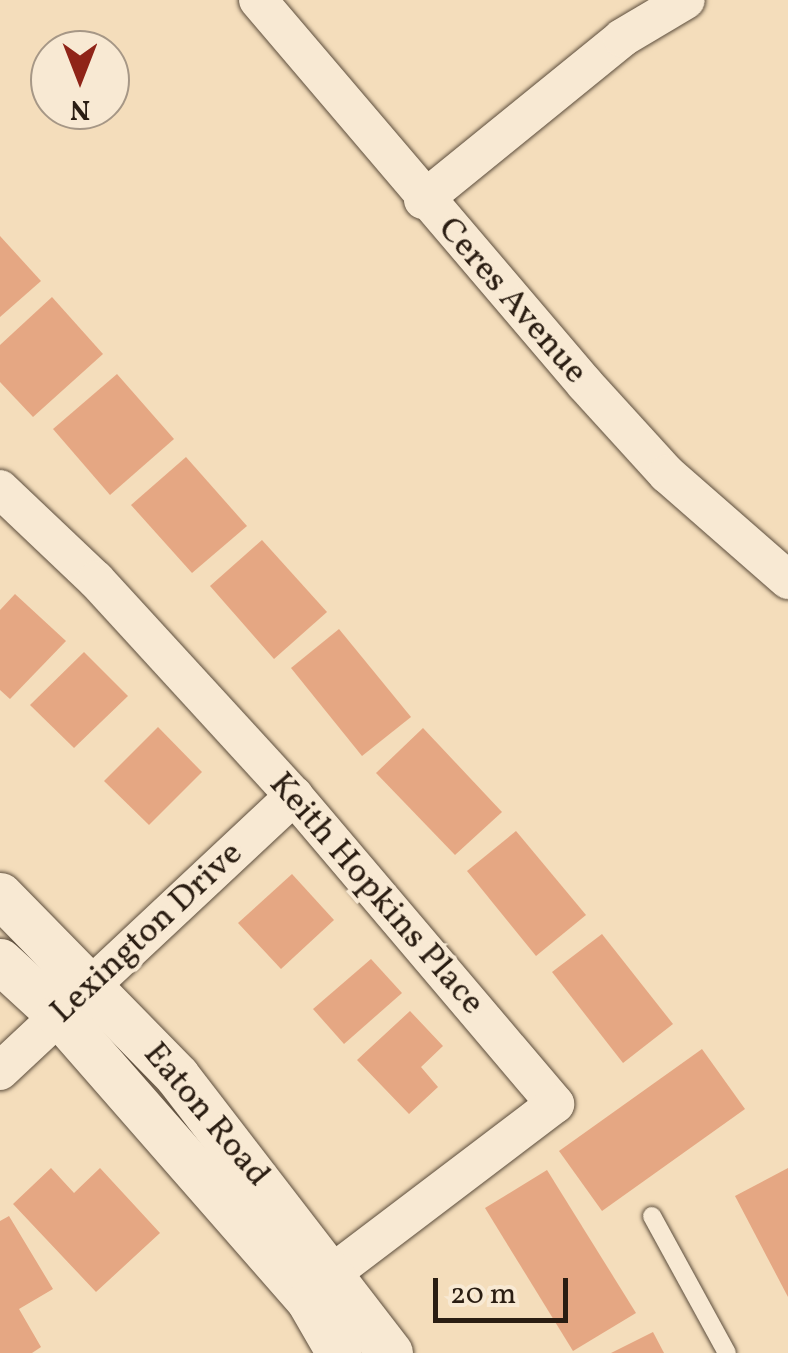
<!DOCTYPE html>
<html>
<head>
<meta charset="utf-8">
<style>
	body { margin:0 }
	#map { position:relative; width:788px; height:1353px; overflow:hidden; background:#f4ddbb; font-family:Vollkorn,serif }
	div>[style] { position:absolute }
	.building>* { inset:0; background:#e5a783 }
	.roads { filter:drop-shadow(0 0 2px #5c4d3c) drop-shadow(0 0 2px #5c4d3c) }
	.service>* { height:18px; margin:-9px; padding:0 9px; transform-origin:9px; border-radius:9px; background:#f8e9d3 }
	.minor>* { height:38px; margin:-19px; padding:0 19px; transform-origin:19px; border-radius:19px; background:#f8e9d3 }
	.tertiary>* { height:45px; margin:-22.5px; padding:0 22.5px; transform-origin:22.5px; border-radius:22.5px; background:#f8e9d3 }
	span { translate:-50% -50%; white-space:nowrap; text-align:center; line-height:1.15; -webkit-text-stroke:8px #f8e9d3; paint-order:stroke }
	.street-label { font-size:35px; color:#2a1d12 }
	.north { position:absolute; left:30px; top:30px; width:100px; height:100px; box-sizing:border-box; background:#f8e9d3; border:2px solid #a69786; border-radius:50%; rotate:180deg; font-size:28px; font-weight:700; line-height:40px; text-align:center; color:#2a1d12 }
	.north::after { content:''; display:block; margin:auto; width:35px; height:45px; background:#8f2418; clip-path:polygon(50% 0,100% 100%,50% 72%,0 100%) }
	.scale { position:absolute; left:433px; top:1278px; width:135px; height:45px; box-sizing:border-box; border:5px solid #2a1d12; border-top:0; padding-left:12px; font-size:30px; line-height:35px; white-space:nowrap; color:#2a1d12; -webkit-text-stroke:8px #f8e9d3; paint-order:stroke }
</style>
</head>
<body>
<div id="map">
	<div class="building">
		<i style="clip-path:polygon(0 236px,41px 281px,0 317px)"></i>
		<i style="clip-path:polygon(52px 297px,103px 354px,33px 417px,0 382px,0 345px)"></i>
		<i style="clip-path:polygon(117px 374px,174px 439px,110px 495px,53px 429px)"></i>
		<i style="clip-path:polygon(186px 457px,247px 526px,192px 573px,131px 505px)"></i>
		<i style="clip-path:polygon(262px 540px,327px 612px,274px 659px,210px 586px)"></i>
		<i style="clip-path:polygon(15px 594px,66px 641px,10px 699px,0 690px,0 610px)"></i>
		<i style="clip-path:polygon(339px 629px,411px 717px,362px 756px,291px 668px)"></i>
		<i style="clip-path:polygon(84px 652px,128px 696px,74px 748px,30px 705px)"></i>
		<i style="clip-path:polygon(158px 727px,202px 772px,149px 825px,104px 781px)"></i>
		<i style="clip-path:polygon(423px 728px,502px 812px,455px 855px,376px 773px)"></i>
		<i style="clip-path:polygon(516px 831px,586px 915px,536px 956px,467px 871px)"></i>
		<i style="clip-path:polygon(292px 874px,334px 920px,281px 969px,238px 923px)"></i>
		<i style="clip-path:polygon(602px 934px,673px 1024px,623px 1063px,552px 972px)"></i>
		<i style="clip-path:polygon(371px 959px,402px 993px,344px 1044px,313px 1009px)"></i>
		<i style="clip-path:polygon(410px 1011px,443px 1046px,421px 1067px,438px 1087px,409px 1114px,357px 1060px)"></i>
		<i style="clip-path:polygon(702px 1049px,745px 1109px,602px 1211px,559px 1151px)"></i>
		<i style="clip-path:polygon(51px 1168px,74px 1193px,100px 1168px,160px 1233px,96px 1292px,13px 1204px)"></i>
		<i style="clip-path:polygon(788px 1168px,788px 1297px,735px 1196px)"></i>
		<i style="clip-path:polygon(547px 1170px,636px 1313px,573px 1351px,485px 1208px)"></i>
		<i style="clip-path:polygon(9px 1216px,53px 1289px,19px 1309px,41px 1347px,32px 1353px,0 1353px,0 1221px)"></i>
		<i style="clip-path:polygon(653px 1332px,664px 1353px,611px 1353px)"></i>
	</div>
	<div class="roads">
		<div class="service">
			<i style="left:652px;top:1216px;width:156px;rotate:61.3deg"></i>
		</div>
		<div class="minor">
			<i style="left:258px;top:0;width:504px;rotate:49.58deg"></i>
			<i style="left:585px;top:384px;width:122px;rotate:47.7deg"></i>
			<i style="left:667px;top:474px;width:161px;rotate:41.2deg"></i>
			<i style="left:423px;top:200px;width:257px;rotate:-39.1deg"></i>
			<i style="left:622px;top:38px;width:74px;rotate:-30.7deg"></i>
			<i style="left:0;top:489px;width:132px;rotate:43.5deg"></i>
			<i style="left:96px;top:580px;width:293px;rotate:47.5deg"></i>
			<i style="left:294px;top:796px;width:404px;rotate:49.7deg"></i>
			<i style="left:555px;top:1104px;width:278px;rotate:142.8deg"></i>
			<i style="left:0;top:1071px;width:403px;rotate:-43.1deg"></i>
		</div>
		<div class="tertiary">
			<i style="left:0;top:895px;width:253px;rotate:45.6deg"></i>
			<i style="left:177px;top:1076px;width:349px;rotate:52.4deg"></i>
			<i style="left:0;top:961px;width:80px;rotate:42.5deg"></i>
			<i style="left:59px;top:1015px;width:380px;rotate:48.8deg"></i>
			<i style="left:309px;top:1301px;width:60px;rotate:60deg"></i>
		</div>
	</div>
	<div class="street-label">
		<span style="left:512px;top:301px;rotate:49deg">Ceres Avenue</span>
		<span style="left:376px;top:894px;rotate:49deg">Keith Hopkins Place</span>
		<span style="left:147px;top:933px;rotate:-43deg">Lexington Drive</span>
		<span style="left:206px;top:1115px;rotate:50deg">Eaton Road</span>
	</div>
	<div class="north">N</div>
	<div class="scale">20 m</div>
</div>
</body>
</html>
